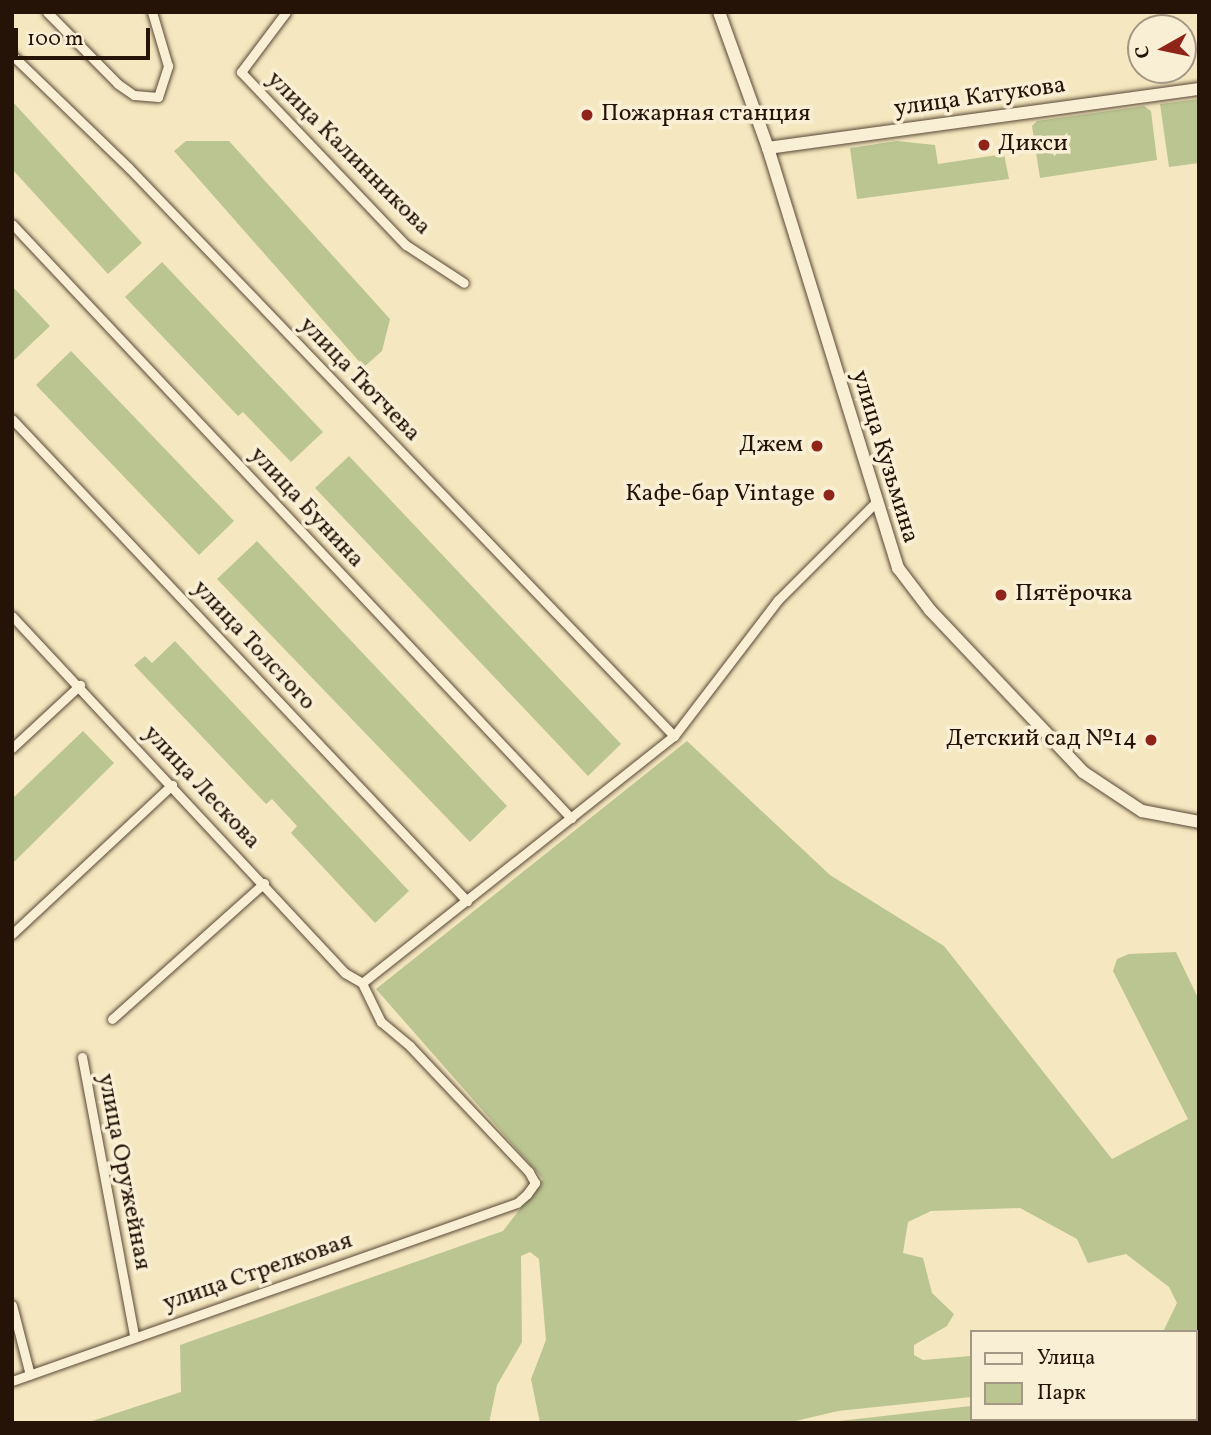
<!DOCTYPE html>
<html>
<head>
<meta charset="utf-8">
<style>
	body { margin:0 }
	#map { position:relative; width:1211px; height:1435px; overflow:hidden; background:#f5e7bf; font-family:Vollkorn,serif }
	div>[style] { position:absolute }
	.green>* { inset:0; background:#bbc592 }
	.roads { filter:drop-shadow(0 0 2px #594836) drop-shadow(0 0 2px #594836) }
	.street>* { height:9px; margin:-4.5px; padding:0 4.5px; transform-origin:4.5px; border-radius:4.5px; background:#f8efd5 }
	.secondary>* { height:12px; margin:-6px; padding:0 6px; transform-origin:6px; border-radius:6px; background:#f8efd5 }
	.dots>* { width:19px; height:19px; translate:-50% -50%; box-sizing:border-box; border:4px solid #f8efd5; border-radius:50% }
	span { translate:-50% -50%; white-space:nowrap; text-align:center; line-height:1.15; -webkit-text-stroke:7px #f8efd5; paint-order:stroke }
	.street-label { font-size:24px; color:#251308 }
	.poi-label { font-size:24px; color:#251308 }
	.left { translate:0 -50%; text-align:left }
	.right { translate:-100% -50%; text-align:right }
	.frame { position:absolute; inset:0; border:14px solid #251308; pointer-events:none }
	.legend { position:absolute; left:970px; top:1330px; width:228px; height:91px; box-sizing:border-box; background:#f8efd5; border:2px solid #a49783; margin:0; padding:9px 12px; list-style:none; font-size:21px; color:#251308 }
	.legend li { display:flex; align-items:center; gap:14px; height:35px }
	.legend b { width:35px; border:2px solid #a49783 }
	.north { position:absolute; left:1127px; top:14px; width:70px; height:70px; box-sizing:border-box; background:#f8efd5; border:2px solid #a49783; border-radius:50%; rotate:261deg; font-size:19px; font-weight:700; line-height:28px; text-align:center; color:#251308 }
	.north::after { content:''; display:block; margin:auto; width:24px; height:32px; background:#8f2418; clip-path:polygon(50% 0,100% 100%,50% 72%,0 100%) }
	.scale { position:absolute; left:14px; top:28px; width:136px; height:32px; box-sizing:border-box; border:4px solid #251308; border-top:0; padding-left:9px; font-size:21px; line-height:24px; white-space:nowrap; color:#251308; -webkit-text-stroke:5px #f8efd5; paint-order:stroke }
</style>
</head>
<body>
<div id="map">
	<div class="green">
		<i style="clip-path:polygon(1199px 99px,1199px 163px,1169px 167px,1160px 104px)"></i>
		<i style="clip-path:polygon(12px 101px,142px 243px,108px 274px,12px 169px)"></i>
		<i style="clip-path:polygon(1144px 106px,1151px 111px,1157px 160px,1040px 178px,1032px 126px,1037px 121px)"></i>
		<i style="clip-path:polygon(186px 141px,229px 141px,390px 319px,382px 351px,364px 367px,174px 151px)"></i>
		<i style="clip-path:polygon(897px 141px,935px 145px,938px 164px,1004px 154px,1009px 179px,857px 199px,850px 148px)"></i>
		<i style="clip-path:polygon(162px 262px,323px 432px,291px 462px,243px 412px,238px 416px,125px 297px)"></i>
		<i style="clip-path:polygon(12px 286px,50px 326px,12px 362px)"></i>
		<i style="clip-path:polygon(71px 351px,234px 521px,199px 555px,36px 385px)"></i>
		<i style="clip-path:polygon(349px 456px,621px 744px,588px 776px,315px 488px)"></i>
		<i style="clip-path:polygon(257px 541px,507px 806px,470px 842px,217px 579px)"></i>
		<i style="clip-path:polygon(175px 641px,409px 891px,375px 923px,291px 833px,297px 826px,272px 799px,266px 804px,134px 665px,145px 656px,152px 663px)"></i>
		<i style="clip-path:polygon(83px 731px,114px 763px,12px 864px,12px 799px)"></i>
		<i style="clip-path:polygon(687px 741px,830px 875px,944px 946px,1112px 1159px,1188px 1119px,1113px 971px,1117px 959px,1129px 954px,1176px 952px,1199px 1000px,1199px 1423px,822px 1423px,971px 1406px,971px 1419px,1195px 1419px,1195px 1332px,1163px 1332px,1177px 1303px,1169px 1287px,1126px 1254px,1088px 1263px,1077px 1239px,1020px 1208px,931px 1211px,908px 1222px,903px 1253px,923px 1258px,932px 1293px,954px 1314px,947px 1326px,914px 1345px,914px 1355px,923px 1360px,971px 1356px,971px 1397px,838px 1411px,787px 1423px,540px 1423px,531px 1379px,546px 1340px,539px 1259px,530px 1252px,521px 1256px,522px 1342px,497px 1385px,489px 1423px,86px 1423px,181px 1392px,180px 1345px,503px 1231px,543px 1179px,376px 989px)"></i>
	</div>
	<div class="roads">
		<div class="street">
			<i style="left:47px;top:12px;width:101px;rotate:45.4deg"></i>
			<i style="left:118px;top:84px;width:19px;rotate:35deg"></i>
			<i style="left:134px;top:95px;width:24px;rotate:5deg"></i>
			<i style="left:158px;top:97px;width:33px;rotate:-72deg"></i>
			<i style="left:168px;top:66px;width:56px;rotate:-106.5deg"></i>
			<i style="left:286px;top:12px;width:75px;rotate:126.9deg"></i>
			<i style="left:241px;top:72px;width:239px;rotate:46.4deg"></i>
			<i style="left:406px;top:245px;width:69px;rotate:33.2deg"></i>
			<i style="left:12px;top:55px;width:163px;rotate:44deg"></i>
			<i style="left:129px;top:168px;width:787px;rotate:46.18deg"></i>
			<i style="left:12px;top:224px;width:816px;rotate:46.74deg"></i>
			<i style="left:12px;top:419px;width:663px;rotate:46.65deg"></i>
			<i style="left:12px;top:616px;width:488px;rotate:47deg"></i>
			<i style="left:345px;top:973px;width:20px;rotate:30deg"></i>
			<i style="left:12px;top:748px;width:93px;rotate:-42.8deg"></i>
			<i style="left:12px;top:934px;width:219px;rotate:-43deg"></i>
			<i style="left:362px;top:983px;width:398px;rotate:-38.4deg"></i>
			<i style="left:674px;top:736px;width:171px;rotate:-52.6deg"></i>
			<i style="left:778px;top:600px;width:137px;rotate:-45deg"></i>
			<i style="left:112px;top:1019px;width:204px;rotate:-41.8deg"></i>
			<i style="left:82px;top:1057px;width:284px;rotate:79.4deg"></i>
			<i style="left:12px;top:1305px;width:72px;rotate:75.6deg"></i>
			<i style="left:12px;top:1381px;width:535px;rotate:-19.42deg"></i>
			<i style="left:517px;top:1203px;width:13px;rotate:-42deg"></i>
			<i style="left:527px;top:1194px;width:14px;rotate:-54deg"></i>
			<i style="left:535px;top:1183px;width:13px;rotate:-119deg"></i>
			<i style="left:529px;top:1172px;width:173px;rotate:-133.4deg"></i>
			<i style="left:410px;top:1046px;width:38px;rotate:-140deg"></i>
			<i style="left:381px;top:1022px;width:43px;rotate:-116deg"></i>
		</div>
		<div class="secondary">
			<i style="left:719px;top:12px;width:145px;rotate:70.2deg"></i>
			<i style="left:768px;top:148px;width:440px;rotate:72.8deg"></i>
			<i style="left:898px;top:568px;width:53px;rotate:52.7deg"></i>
			<i style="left:930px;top:610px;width:223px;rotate:46.6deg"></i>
			<i style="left:1083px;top:772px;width:71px;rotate:33.5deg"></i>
			<i style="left:1142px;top:811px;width:58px;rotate:10.9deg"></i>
			<i style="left:768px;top:148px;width:435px;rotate:-7.8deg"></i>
		</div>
	</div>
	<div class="dots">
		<i style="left:587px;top:115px;background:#8f2418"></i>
		<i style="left:984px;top:145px;background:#8f2418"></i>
		<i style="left:817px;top:446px;background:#8f2418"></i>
		<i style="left:829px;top:495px;background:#8f2418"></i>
		<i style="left:1001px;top:595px;background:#8f2418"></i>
		<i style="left:1151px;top:740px;background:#8f2418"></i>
	</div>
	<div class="street-label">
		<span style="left:980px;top:98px;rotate:-8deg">улица Катукова</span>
		<span style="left:348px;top:154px;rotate:45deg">улица Калинникова</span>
		<span style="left:359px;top:380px;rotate:46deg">улица Тютчева</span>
		<span style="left:884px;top:457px;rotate:73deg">улица Кузьмина</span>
		<span style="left:306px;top:508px;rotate:47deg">улица Бунина</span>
		<span style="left:253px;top:646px;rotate:47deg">улица Толстого</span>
		<span style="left:201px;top:788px;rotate:47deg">улица Лескова</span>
		<span style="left:123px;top:1172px;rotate:79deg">улица Оружейная</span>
		<span style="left:258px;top:1273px;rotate:-19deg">улица Стрелковая</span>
	</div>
	<div class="poi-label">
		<span class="left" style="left:601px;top:115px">Пожарная станция</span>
		<span class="left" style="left:998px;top:145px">Дикси</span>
		<span class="right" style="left:803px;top:446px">Джем</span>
		<span class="right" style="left:815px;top:495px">Кафе-бар Vintage</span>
		<span class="left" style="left:1015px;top:595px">Пятёрочка</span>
		<span class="right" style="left:1137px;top:740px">Детский сад №14</span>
	</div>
	<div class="frame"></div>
	<ul class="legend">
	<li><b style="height:9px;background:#f8efd5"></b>Улица</li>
	<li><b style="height:19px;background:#bbc592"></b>Парк</li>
	</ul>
	<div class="north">С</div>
	<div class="scale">100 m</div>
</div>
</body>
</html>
